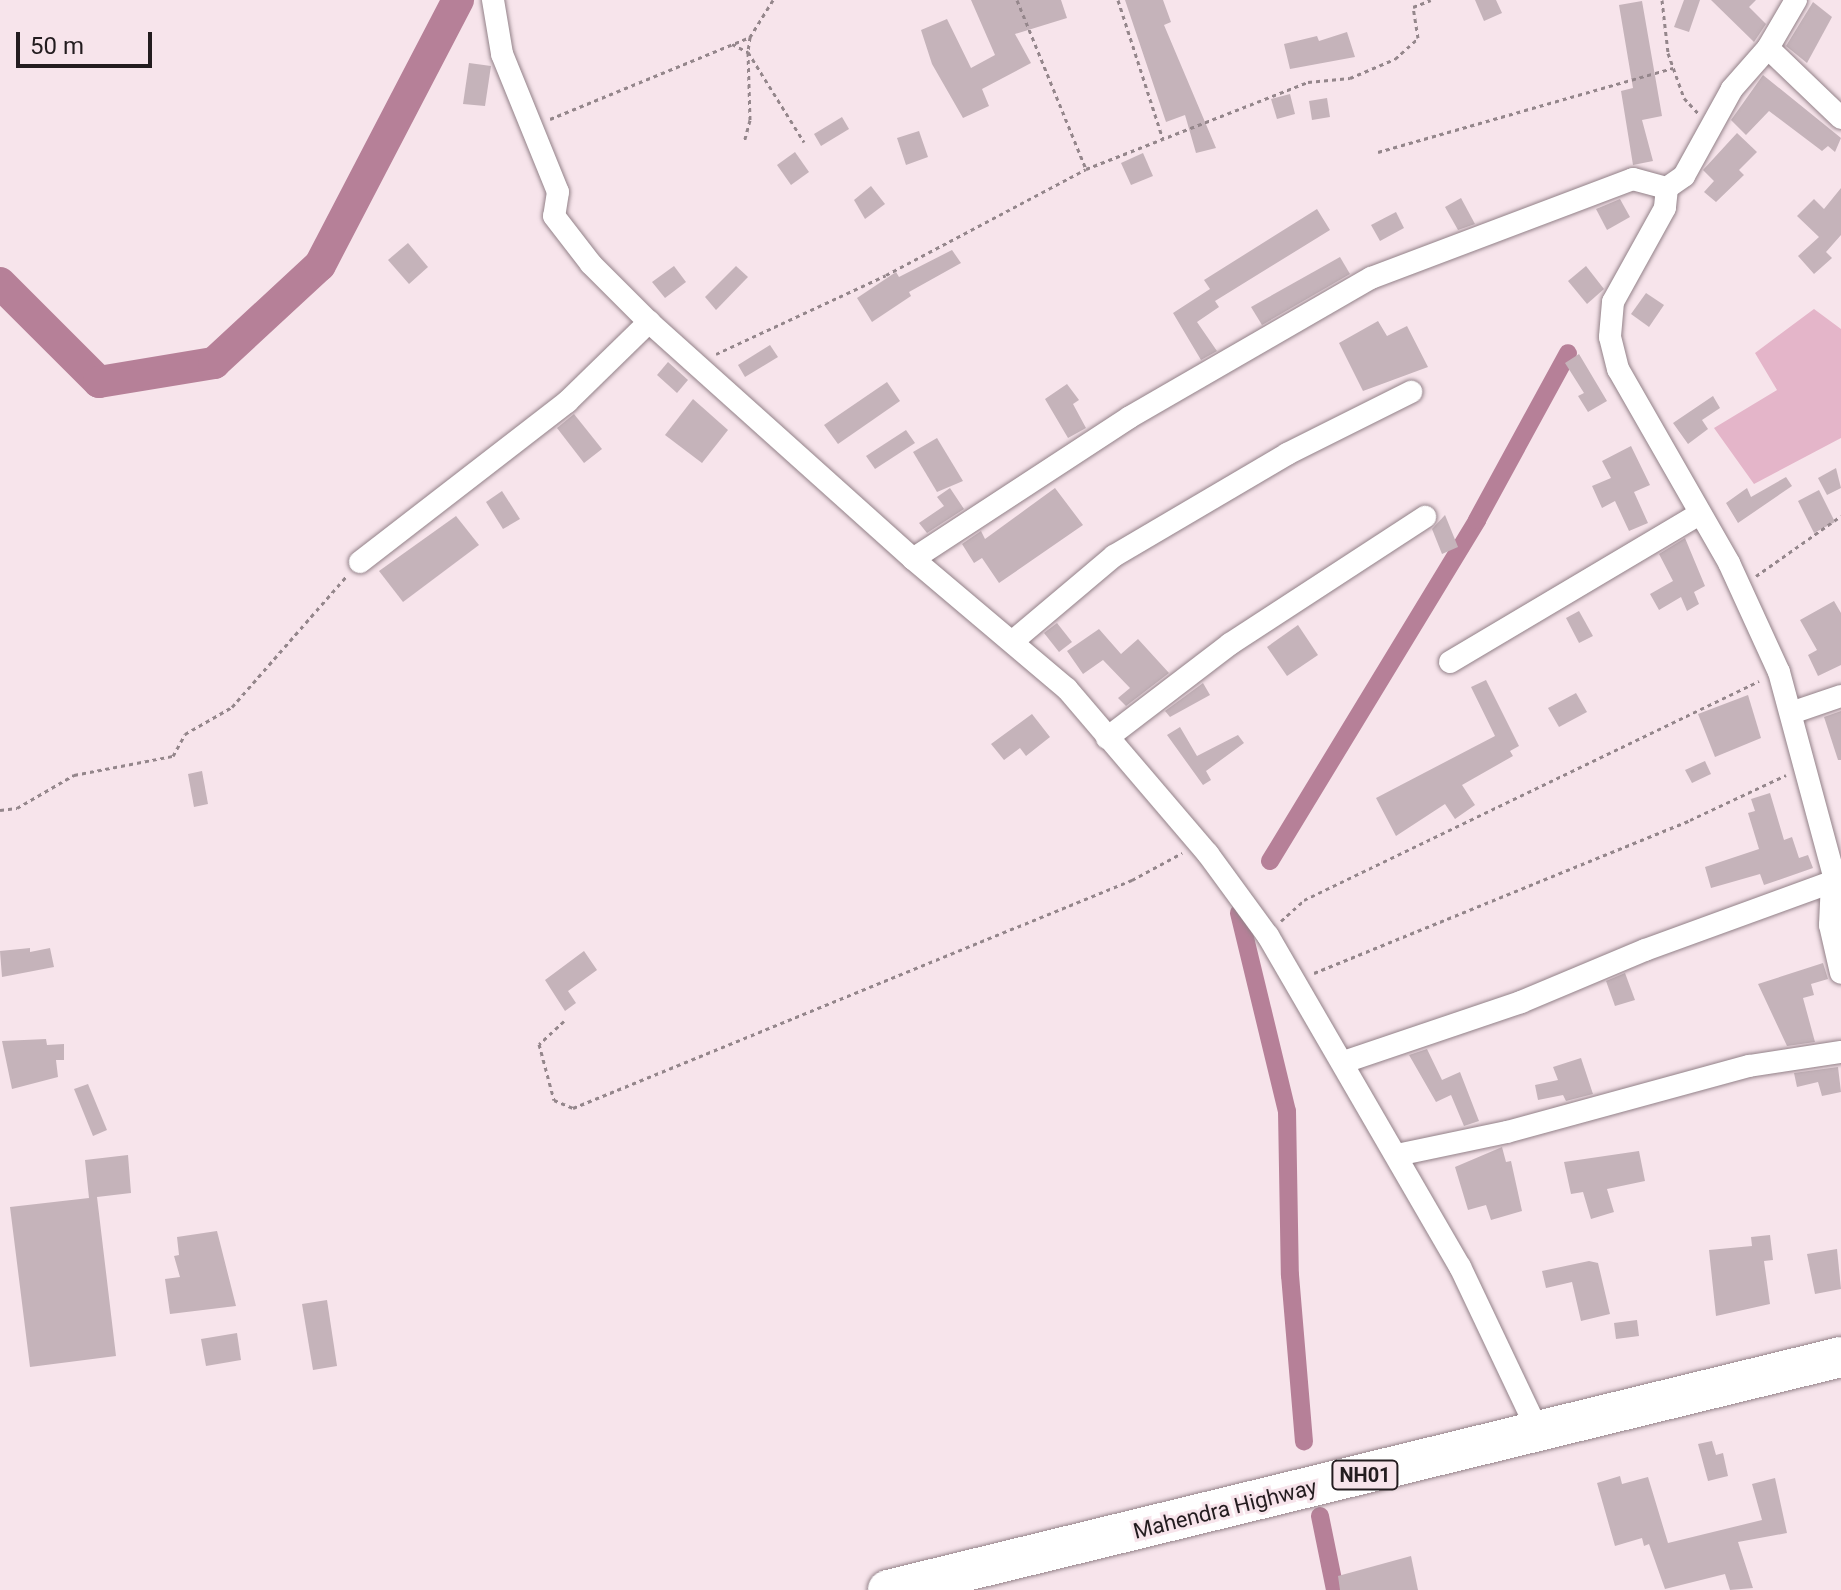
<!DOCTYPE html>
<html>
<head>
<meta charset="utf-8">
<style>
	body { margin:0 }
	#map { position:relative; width:1841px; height:1590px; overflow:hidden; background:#f7e4eb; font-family:Roboto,sans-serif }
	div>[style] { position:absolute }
	.green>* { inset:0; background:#e4b5c9 }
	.canal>* { height:18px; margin:-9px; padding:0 9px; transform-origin:9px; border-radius:9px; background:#b68098 }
	.river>* { height:32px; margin:-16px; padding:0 16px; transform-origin:16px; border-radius:16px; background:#b68098 }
	.building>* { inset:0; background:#c5b3ba }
	.path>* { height:3px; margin-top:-1.5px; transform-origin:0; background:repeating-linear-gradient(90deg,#94868b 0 4px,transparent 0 8px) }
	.roads { filter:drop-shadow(0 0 2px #928188) drop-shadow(0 0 2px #928188) }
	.street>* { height:22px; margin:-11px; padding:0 11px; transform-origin:11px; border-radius:11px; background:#fff }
	.highway>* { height:40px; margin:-20px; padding:0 20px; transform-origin:20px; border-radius:20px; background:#fff }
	span { translate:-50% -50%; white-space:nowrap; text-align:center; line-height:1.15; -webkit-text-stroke:6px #f7e4eb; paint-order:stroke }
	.shield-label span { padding:2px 6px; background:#f7e4eb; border:2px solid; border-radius:6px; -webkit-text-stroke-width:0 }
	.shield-label { font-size:20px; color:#231c1f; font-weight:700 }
	.street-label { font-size:22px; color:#231c1f }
	.scale { position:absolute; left:16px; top:32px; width:136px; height:36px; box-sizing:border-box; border:4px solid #231c1f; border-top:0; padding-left:10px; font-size:24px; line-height:28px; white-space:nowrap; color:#231c1f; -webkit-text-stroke:6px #f7e4eb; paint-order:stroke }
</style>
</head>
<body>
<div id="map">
	<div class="green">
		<i style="clip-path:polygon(1814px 309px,1841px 329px,1841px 438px,1754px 484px,1714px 428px,1777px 390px,1755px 353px)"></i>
	</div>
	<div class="canal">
		<i style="left:1270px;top:861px;width:399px;rotate:-58.7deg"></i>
		<i style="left:1477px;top:520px;width:190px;rotate:-61.4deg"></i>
		<i style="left:1239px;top:913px;width:204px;rotate:76.4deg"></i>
		<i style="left:1287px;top:1111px;width:164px;rotate:89deg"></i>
		<i style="left:1290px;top:1275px;width:167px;rotate:85.2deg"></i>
		<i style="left:1320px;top:1516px;width:76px;rotate:78.5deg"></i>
	</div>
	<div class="river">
		<i style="left:0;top:283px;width:140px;rotate:45deg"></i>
		<i style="left:99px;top:382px;width:117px;rotate:-9.4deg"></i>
		<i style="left:214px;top:363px;width:144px;rotate:-42.8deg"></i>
		<i style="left:320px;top:265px;width:299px;rotate:-62.5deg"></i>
	</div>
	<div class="building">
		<i style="clip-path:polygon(971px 0,1061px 0,1067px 18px,1015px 34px,1031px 63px,982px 89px,989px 106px,963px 118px,932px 64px,921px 30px,947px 19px,971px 68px,995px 55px)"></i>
		<i style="clip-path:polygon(1125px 0,1163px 0,1171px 22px,1164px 25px,1216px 148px,1196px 153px,1185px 115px,1166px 122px)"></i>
		<i style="clip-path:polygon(1475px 0,1496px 0,1502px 13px,1484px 21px)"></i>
		<i style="clip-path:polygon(1684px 0,1700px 0,1689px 32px,1674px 27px)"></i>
		<i style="clip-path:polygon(1711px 0,1756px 0,1749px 7px,1766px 24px,1754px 42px)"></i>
		<i style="clip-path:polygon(1642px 1px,1662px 116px,1642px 120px,1653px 161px,1633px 165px,1621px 91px,1633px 88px,1619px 5px)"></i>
		<i style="clip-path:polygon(1813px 2px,1832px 17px,1807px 63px,1786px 46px)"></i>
		<i style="clip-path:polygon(1347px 32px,1355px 57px,1290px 69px,1284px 44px,1317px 36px,1319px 41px)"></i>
		<i style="clip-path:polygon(469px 63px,491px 66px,485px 106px,463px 104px)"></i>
		<i style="clip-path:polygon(1763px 75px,1841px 138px,1835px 152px,1828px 146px,1822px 151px,1769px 111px,1746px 135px,1731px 120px)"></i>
		<i style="clip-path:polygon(1290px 94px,1295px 114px,1277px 119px,1271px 99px)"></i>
		<i style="clip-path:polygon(1327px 98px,1330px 117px,1312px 120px,1309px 101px)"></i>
		<i style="clip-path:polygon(842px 117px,849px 129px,821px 146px,814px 134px)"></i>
		<i style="clip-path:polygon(919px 131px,928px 157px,906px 165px,897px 138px)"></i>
		<i style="clip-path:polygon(1737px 133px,1757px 152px,1739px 170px,1744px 175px,1716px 202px,1704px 192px,1714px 181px,1703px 170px)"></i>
		<i style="clip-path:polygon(795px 152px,809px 172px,791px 185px,777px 165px)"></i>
		<i style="clip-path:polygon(1143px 153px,1153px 176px,1131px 185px,1121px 163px)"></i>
		<i style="clip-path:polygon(871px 186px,885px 204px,865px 219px,854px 200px)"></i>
		<i style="clip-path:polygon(1841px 188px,1841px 235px,1826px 252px,1832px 258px,1814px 274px,1798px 256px,1819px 237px,1797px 216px,1814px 199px,1824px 209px)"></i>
		<i style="clip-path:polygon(1461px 198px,1475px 224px,1458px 230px,1445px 207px)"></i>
		<i style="clip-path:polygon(1620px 199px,1630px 217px,1607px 230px,1596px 209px)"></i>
		<i style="clip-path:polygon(1317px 209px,1330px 230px,1215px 301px,1219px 307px,1197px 322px,1217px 351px,1201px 360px,1173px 313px,1210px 289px,1204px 280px)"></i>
		<i style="clip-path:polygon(1396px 212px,1404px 228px,1380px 241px,1371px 225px)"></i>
		<i style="clip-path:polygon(408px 243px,428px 267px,409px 284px,388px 260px)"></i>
		<i style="clip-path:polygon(952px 250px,961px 263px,909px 292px,911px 296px,872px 322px,857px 298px,896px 272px,899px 277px)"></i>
		<i style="clip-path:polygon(1340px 257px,1350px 274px,1262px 325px,1251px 307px)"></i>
		<i style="clip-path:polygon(674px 266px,686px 282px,665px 298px,652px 282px)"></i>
		<i style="clip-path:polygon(736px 266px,748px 277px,716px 310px,705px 297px)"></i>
		<i style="clip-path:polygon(1586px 266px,1604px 289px,1587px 304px,1568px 281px)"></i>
		<i style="clip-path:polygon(1646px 293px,1664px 305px,1649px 327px,1631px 314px)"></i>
		<i style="clip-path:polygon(1378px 321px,1387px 336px,1407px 326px,1428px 367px,1363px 391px,1339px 343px)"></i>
		<i style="clip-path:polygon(770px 345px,778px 357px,745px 377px,738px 365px)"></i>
		<i style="clip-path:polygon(1579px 354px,1607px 401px,1588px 412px,1578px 396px,1584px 393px,1565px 363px)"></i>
		<i style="clip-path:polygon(668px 362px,688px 380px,677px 393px,657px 375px)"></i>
		<i style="clip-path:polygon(887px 382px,900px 401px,838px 444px,824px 425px)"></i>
		<i style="clip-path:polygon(1067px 384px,1079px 400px,1073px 404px,1086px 428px,1068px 438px,1045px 399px)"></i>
		<i style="clip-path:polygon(1713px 396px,1720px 408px,1702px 420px,1708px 429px,1688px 444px,1673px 423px)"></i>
		<i style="clip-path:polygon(693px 399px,728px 430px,702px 463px,665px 435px)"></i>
		<i style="clip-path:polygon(574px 414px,602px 449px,584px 463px,557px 428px)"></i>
		<i style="clip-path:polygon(906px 430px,915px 443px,875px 469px,866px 456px)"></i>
		<i style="clip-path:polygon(937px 438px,963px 481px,937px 492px,913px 452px)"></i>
		<i style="clip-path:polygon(1631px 446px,1650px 485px,1634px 492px,1648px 523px,1629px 531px,1615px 501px,1602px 508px,1592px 486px,1611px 478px,1602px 461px)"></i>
		<i style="clip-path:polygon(1836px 468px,1841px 488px,1827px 495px,1818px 478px)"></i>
		<i style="clip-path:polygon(1786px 477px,1792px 486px,1738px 523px,1726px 503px,1747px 488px,1751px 497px)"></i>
		<i style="clip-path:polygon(950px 488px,964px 509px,927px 533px,919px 523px,944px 506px,937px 497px)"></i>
		<i style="clip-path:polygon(1055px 488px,1083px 525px,999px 583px,982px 558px,974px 563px,962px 544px,981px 531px,985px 539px)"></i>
		<i style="clip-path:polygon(1819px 490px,1835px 522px,1814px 533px,1798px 501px)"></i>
		<i style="clip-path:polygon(502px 491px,520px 519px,503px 529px,486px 502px)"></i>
		<i style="clip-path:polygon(1445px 515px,1458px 547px,1442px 554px,1432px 529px)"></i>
		<i style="clip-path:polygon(456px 516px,479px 545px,403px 602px,379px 571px)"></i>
		<i style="clip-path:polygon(1685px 538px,1705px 586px,1694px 592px,1699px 604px,1687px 611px,1681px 597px,1659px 610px,1650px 594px,1673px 581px,1659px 554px)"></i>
		<i style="clip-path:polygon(1834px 601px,1841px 613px,1841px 665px,1818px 676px,1808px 655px,1817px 650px,1800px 620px)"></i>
		<i style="clip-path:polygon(1579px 611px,1593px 636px,1579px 643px,1566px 618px)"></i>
		<i style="clip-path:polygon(1057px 623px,1072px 642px,1059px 652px,1044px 633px)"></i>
		<i style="clip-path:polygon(1298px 625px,1318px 655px,1287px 676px,1267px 647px)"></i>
		<i style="clip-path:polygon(1099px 629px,1121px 654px,1138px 639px,1169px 673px,1126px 706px,1118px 698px,1130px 688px,1103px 660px,1083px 674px,1067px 651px)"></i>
		<i style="clip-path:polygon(1486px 680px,1519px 746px,1510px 751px,1513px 756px,1462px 785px,1475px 805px,1455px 819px,1445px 804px,1396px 836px,1376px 798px,1495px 736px,1471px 687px)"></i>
		<i style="clip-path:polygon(1203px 683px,1210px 695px,1170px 717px,1165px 711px)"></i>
		<i style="clip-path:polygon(1576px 693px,1587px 712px,1559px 727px,1548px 708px)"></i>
		<i style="clip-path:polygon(1748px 695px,1761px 738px,1715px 757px,1698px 714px)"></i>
		<i style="clip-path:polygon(1841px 711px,1841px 760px,1838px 760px,1824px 717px)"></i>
		<i style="clip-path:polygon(1032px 714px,1050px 737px,1026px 756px,1020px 748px,1004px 760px,991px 744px)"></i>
		<i style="clip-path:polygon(1180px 727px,1197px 756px,1238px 735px,1244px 743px,1206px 771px,1211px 780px,1203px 785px,1167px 735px)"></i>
		<i style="clip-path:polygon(1705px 761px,1711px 774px,1692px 783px,1685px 770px)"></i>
		<i style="clip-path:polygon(202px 771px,208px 804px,194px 807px,188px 774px)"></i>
		<i style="clip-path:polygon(1770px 793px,1784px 840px,1792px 837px,1799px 858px,1808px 855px,1813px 868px,1764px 885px,1760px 874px,1711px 888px,1705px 867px,1759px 849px,1748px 813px,1755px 811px,1751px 799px)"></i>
		<i style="clip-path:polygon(30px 948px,30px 952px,50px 948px,54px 967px,2px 977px,0 951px)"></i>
		<i style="clip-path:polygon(584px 951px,597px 970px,568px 991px,576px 1003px,565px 1011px,545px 980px)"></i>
		<i style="clip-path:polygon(1823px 963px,1828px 979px,1811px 984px,1814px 995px,1803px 998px,1815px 1042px,1787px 1046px,1758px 984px)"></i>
		<i style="clip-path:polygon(1625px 973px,1635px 1000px,1615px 1006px,1606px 981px)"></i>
		<i style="clip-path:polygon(46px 1039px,47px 1045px,64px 1044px,64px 1060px,56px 1060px,58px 1077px,12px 1089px,2px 1041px)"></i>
		<i style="clip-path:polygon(1427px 1049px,1442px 1080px,1460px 1072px,1479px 1121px,1464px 1126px,1451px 1095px,1436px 1102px,1409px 1055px)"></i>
		<i style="clip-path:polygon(1581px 1058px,1593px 1094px,1566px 1101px,1563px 1095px,1538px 1100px,1535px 1085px,1558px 1080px,1553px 1067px)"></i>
		<i style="clip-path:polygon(1838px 1067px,1841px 1092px,1822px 1096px,1818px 1082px,1797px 1087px,1794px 1073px)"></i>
		<i style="clip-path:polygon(88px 1084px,107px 1130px,93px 1136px,74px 1089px)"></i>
		<i style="clip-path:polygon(1502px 1147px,1506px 1162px,1511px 1161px,1522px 1211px,1491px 1220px,1486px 1205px,1468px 1210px,1455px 1167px)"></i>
		<i style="clip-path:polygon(1639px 1151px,1645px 1181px,1607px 1189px,1614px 1212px,1591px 1219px,1583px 1192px,1571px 1194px,1564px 1162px)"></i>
		<i style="clip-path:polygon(128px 1155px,131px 1193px,97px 1197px,116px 1356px,30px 1367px,10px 1207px,89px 1198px,85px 1160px)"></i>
		<i style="clip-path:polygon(217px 1231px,236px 1306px,170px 1314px,165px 1279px,180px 1277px,174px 1256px,179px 1255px,177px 1237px)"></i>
		<i style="clip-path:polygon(1770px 1235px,1773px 1260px,1764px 1261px,1770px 1304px,1716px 1316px,1709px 1250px,1752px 1246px,1751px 1237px)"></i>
		<i style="clip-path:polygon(1837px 1249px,1841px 1289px,1815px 1294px,1807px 1254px)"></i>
		<i style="clip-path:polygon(1589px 1261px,1598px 1263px,1610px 1314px,1581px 1321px,1572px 1282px,1546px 1288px,1542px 1271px)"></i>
		<i style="clip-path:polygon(327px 1300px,337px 1366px,313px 1370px,302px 1304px)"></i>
		<i style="clip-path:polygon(1637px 1320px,1639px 1336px,1616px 1339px,1614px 1323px)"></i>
		<i style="clip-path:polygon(237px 1333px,241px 1360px,206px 1366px,201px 1339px)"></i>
		<i style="clip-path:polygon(1712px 1441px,1716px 1455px,1723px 1453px,1728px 1476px,1708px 1481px,1698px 1444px)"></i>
		<i style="clip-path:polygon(1620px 1476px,1622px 1484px,1648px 1477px,1668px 1543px,1762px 1520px,1752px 1484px,1775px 1478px,1787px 1533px,1738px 1542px,1753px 1588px,1730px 1590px,1725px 1574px,1665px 1589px,1649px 1544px,1644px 1546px,1642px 1538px,1615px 1546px,1597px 1483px)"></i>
		<i style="clip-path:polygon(1411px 1556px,1418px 1590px,1340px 1590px,1338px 1576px)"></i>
	</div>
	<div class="path">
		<i style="left:773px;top:0;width:44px;rotate:121.9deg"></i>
		<i style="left:750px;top:37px;width:15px;rotate:98deg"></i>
		<i style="left:748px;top:52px;width:106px;rotate:58.1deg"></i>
		<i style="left:1017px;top:0;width:183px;rotate:67.8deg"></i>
		<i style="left:1118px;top:0;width:146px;rotate:72.1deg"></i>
		<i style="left:1662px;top:0;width:53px;rotate:83.5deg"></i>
		<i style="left:1668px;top:53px;width:48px;rotate:70.4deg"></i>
		<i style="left:1684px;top:98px;width:21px;rotate:47deg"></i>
		<i style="left:732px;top:44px;width:18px;rotate:27deg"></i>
		<i style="left:748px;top:52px;width:68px;rotate:88.3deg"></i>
		<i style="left:750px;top:120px;width:23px;rotate:105deg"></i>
		<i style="left:550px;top:119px;width:216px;rotate:-22.3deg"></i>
		<i style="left:1378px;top:152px;width:307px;rotate:-15.9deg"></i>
		<i style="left:716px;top:354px;width:187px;rotate:-24.9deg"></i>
		<i style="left:886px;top:275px;width:226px;rotate:-27.9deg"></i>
		<i style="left:1086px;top:169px;width:238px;rotate:-21.4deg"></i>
		<i style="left:1308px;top:82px;width:42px;rotate:-5.4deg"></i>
		<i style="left:1350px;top:78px;width:49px;rotate:-22.9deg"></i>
		<i style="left:1395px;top:59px;width:31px;rotate:-42deg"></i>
		<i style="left:1418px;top:38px;width:31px;rotate:-99deg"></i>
		<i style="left:1413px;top:7px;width:19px;rotate:-21deg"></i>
		<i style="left:1756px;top:576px;width:104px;rotate:-35.2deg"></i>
		<i style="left:0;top:810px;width:17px;rotate:-7deg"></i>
		<i style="left:17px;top:808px;width:66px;rotate:-30.1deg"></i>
		<i style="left:74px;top:775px;width:101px;rotate:-10.9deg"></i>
		<i style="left:173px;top:756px;width:25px;rotate:-61deg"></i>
		<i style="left:185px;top:734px;width:54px;rotate:-29.9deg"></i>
		<i style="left:232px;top:707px;width:173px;rotate:-48.8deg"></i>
		<i style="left:1281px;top:921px;width:31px;rotate:-42deg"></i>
		<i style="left:1304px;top:900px;width:505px;rotate:-25.7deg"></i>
		<i style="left:1314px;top:973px;width:406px;rotate:-22.1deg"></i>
		<i style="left:1690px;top:820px;width:106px;rotate:-25.1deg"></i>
		<i style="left:564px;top:1021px;width:34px;rotate:137deg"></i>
		<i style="left:539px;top:1044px;width:58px;rotate:75deg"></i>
		<i style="left:554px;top:1100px;width:21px;rotate:23deg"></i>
		<i style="left:573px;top:1108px;width:604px;rotate:-22.19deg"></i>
		<i style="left:1132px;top:880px;width:57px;rotate:-28.4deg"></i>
	</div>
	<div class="roads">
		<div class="street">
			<i style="left:493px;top:0;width:55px;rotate:80.5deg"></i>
			<i style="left:502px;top:54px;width:149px;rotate:67.9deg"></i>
			<i style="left:558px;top:192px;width:24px;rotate:99deg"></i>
			<i style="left:554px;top:216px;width:61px;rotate:52.4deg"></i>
			<i style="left:591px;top:264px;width:82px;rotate:45deg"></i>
			<i style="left:649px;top:322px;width:355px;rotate:41.9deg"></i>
			<i style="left:1796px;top:0;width:56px;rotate:120.3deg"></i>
			<i style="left:1768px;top:48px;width:55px;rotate:131.3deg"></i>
			<i style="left:1732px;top:89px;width:99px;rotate:118.9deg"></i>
			<i style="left:1684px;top:176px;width:21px;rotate:145deg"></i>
			<i style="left:1667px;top:188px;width:20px;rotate:96deg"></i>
			<i style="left:1665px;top:208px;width:107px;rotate:119deg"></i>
			<i style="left:1613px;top:302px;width:35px;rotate:95deg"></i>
			<i style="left:1610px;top:337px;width:33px;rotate:76deg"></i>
			<i style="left:1618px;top:369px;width:224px;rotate:60.2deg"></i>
			<i style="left:1729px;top:563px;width:120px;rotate:65.4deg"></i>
			<i style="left:1779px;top:672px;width:237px;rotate:74.9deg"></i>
			<i style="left:1768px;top:48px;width:101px;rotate:43.8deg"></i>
			<i style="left:360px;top:562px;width:262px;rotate:-37.7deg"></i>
			<i style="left:567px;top:402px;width:115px;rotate:-44.3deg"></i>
			<i style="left:1013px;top:641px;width:132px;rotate:-40.1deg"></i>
			<i style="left:1114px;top:556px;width:201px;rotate:-30.5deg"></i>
			<i style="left:1287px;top:454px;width:139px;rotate:-26.6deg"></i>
			<i style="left:1450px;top:662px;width:290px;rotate:-30.7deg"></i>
			<i style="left:1791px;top:713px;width:53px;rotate:-18.8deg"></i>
			<i style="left:1107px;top:738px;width:155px;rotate:-37.4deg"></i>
			<i style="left:1230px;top:644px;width:233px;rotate:-33.1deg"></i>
			<i style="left:1344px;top:1062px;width:187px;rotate:-18.7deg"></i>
			<i style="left:1521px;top:1002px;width:134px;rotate:-22.8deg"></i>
			<i style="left:1645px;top:950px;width:199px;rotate:-20deg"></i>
			<i style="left:1832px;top:882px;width:43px;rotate:92.7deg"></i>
			<i style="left:1830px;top:925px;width:49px;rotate:77.1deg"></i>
			<i style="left:1397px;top:1155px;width:112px;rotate:-11.8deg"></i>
			<i style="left:1507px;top:1132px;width:251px;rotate:-15.3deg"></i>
			<i style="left:1749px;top:1066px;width:93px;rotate:-8.7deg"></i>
			<i style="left:1539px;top:1433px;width:184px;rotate:-115.4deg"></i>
			<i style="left:1460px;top:1267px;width:383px;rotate:-120.1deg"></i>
			<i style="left:1268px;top:936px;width:102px;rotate:-126.2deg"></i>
			<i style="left:1208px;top:854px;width:217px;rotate:-130.5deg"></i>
			<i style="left:1067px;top:689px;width:202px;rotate:-139.8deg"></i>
			<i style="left:913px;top:559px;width:259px;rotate:-33.2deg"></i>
			<i style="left:1130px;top:417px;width:278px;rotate:-30deg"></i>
			<i style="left:1371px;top:278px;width:280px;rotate:-20.7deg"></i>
			<i style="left:1633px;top:179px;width:35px;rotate:15deg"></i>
		</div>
		<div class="highway">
			<i style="left:888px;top:1590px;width:981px;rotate:-13.74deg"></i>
		</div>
	</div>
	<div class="shield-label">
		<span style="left:1365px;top:1475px">NH01</span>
	</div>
	<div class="street-label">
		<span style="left:1225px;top:1509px;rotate:-14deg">Mahendra Highway</span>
	</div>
	<div class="scale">50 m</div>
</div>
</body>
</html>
